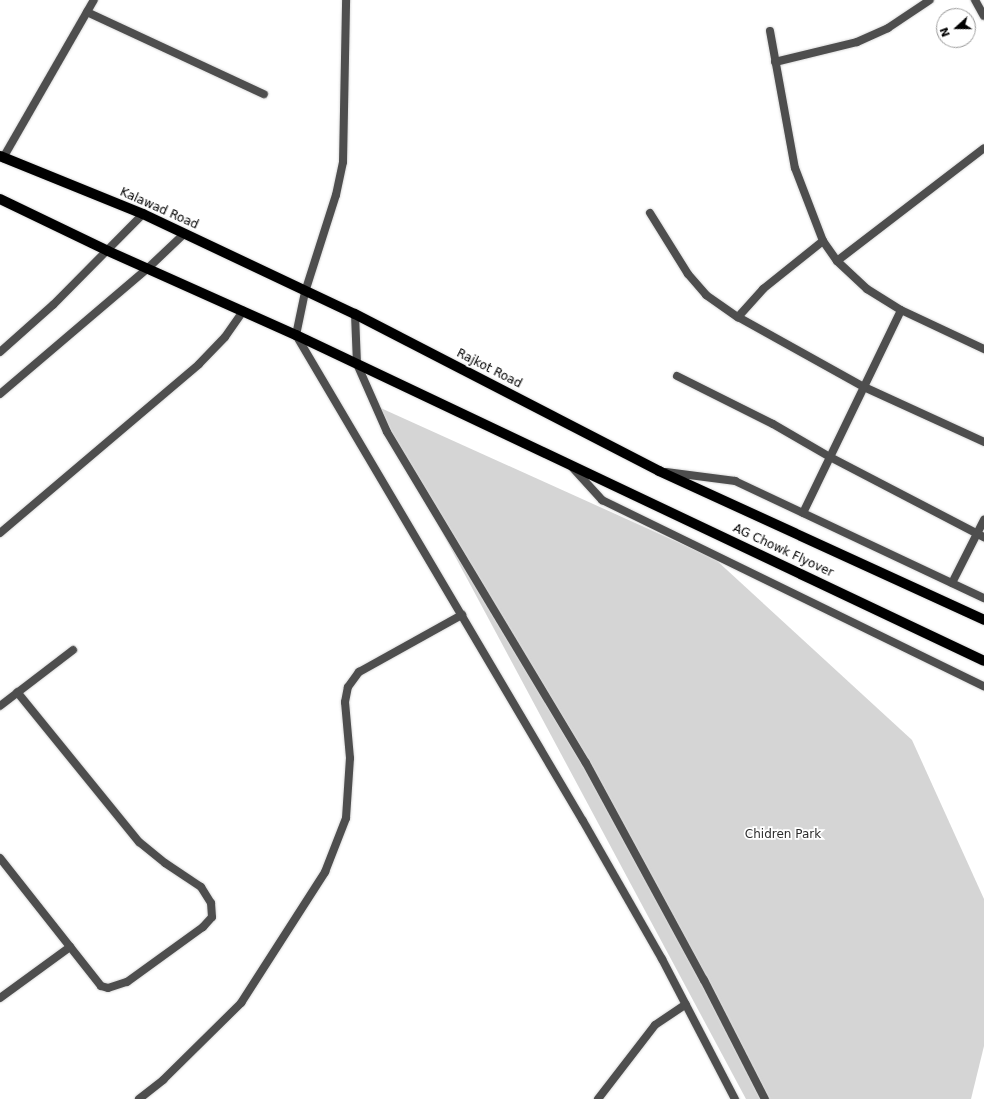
<!DOCTYPE html>
<html>
<head>
<meta charset="utf-8">
<style>
	body { margin:0 }
	#map { position:relative; width:984px; height:1099px; overflow:hidden; background:#fff; font-family:"DejaVu Sans",sans-serif }
	div>[style] { position:absolute }
	.green>* { inset:0; background:#d5d5d5 }
	.roads { filter:drop-shadow(0 0 1px #dbdbdb) drop-shadow(0 0 1px #dbdbdb) }
	.service>* { height:8px; margin:-4px; padding:0 4px; transform-origin:4px; border-radius:4px; background:#4e4e4e }
	.minor>* { height:8px; margin:-4px; padding:0 4px; transform-origin:4px; border-radius:4px; background:#4e4e4e }
	.tertiary>* { height:8px; margin:-4px; padding:0 4px; transform-origin:4px; border-radius:4px; background:#4e4e4e }
	.primary>* { height:10px; margin:-5px; padding:0 5px; transform-origin:5px; border-radius:5px; background:#000 }
	span { translate:-50% -50%; white-space:nowrap; text-align:center; line-height:1.15; -webkit-text-stroke:3.5px #fff; paint-order:stroke }
	.street-label { font-size:12px; color:#000 }
	.park-label { font-size:12px; color:#2c2c2c }
	.north { position:absolute; left:936px; top:8px; width:40px; height:40px; box-sizing:border-box; background:#fff; border:1px solid #999; border-radius:50%; rotate:249deg; font-size:11px; font-weight:700; line-height:16px; text-align:center; color:#000 }
	.north::after { content:''; display:block; margin:auto; width:14px; height:18px; background:#000; clip-path:polygon(50% 0,100% 100%,50% 72%,0 100%) }
</style>
</head>
<body>
<div id="map">
	<div class="green">
		<i style="clip-path:polygon(374px 405px,715px 559px,912px 740px,984px 899px,984px 1046px,971px 1099px,746px 1099px)"></i>
	</div>
	<div class="roads">
		<div class="service">
			<i style="left:0;top:533px;width:261px;rotate:-40.3deg"></i>
			<i style="left:199px;top:364px;width:37px;rotate:-46deg"></i>
			<i style="left:225px;top:337px;width:32px;rotate:-55deg"></i>
			<i style="left:0;top:706px;width:92px;rotate:-37.5deg"></i>
			<i style="left:0;top:858px;width:163px;rotate:51.7deg"></i>
			<i style="left:101px;top:986px;width:7px;rotate:16deg"></i>
			<i style="left:108px;top:988px;width:20px;rotate:-18deg"></i>
			<i style="left:127px;top:982px;width:94px;rotate:-35.9deg"></i>
			<i style="left:203px;top:927px;width:13px;rotate:-48deg"></i>
			<i style="left:212px;top:917px;width:14px;rotate:-94deg"></i>
			<i style="left:211px;top:903px;width:19px;rotate:-122deg"></i>
			<i style="left:201px;top:887px;width:43px;rotate:-146.3deg"></i>
			<i style="left:165px;top:863px;width:33px;rotate:-141deg"></i>
			<i style="left:139px;top:842px;width:193px;rotate:-129.1deg"></i>
			<i style="left:0;top:998px;width:87px;rotate:-36.1deg"></i>
			<i style="left:139px;top:1099px;width:31px;rotate:-38deg"></i>
			<i style="left:163px;top:1080px;width:110px;rotate:-44.6deg"></i>
			<i style="left:241px;top:1003px;width:156px;rotate:-57.3deg"></i>
			<i style="left:325px;top:872px;width:58px;rotate:-68.7deg"></i>
			<i style="left:346px;top:818px;width:60px;rotate:-86.2deg"></i>
			<i style="left:350px;top:758px;width:56px;rotate:-95.1deg"></i>
			<i style="left:345px;top:702px;width:15px;rotate:-79deg"></i>
			<i style="left:348px;top:687px;width:19px;rotate:-54deg"></i>
			<i style="left:359px;top:672px;width:118px;rotate:-29deg"></i>
		</div>
		<div class="minor">
			<i style="left:975px;top:0;width:18px;rotate:61deg"></i>
			<i style="left:87px;top:12px;width:195px;rotate:24.9deg"></i>
			<i style="left:770px;top:31px;width:139px;rotate:79.7deg"></i>
			<i style="left:795px;top:168px;width:78px;rotate:69deg"></i>
			<i style="left:823px;top:241px;width:24px;rotate:55deg"></i>
			<i style="left:837px;top:261px;width:41px;rotate:43deg"></i>
			<i style="left:867px;top:289px;width:40px;rotate:32deg"></i>
			<i style="left:901px;top:310px;width:92px;rotate:25.2deg"></i>
			<i style="left:775px;top:62px;width:84px;rotate:-13.7deg"></i>
			<i style="left:857px;top:42px;width:34px;rotate:-24deg"></i>
			<i style="left:888px;top:28px;width:50px;rotate:-33.7deg"></i>
			<i style="left:3px;top:158px;width:182px;rotate:-60.1deg"></i>
			<i style="left:650px;top:213px;width:72px;rotate:58.1deg"></i>
			<i style="left:688px;top:274px;width:28px;rotate:49deg"></i>
			<i style="left:706px;top:295px;width:39px;rotate:35deg"></i>
			<i style="left:738px;top:317px;width:144px;rotate:29.1deg"></i>
			<i style="left:864px;top:387px;width:132px;rotate:24.6deg"></i>
			<i style="left:837px;top:261px;width:185px;rotate:-37.5deg"></i>
			<i style="left:305px;top:292px;width:102px;rotate:-72.3deg"></i>
			<i style="left:336px;top:195px;width:34px;rotate:-78deg"></i>
			<i style="left:343px;top:162px;width:162px;rotate:-88.9deg"></i>
			<i style="left:738px;top:317px;width:38px;rotate:-48deg"></i>
			<i style="left:763px;top:289px;width:77px;rotate:-38.7deg"></i>
			<i style="left:677px;top:376px;width:107px;rotate:26.6deg"></i>
			<i style="left:773px;top:424px;width:66px;rotate:30.1deg"></i>
			<i style="left:830px;top:457px;width:174px;rotate:27.5deg"></i>
			<i style="left:803px;top:513px;width:225px;rotate:-64.2deg"></i>
			<i style="left:952px;top:583px;width:71px;rotate:-63.1deg"></i>
			<i style="left:598px;top:1099px;width:93px;rotate:-52.4deg"></i>
			<i style="left:655px;top:1025px;width:37px;rotate:-34deg"></i>
		</div>
		<div class="tertiary">
			<i style="left:305px;top:292px;width:44px;rotate:101.8deg"></i>
			<i style="left:296px;top:335px;width:564px;rotate:59.44deg"></i>
			<i style="left:583px;top:821px;width:159px;rotate:60.2deg"></i>
			<i style="left:662px;top:959px;width:158px;rotate:62.5deg"></i>
			<i style="left:355px;top:314px;width:50px;rotate:87.7deg"></i>
			<i style="left:357px;top:364px;width:74px;rotate:66.2deg"></i>
			<i style="left:387px;top:432px;width:386px;rotate:59deg"></i>
			<i style="left:586px;top:763px;width:247px;rotate:61.5deg"></i>
			<i style="left:704px;top:980px;width:134px;rotate:62.9deg"></i>
			<i style="left:0;top:352px;width:71px;rotate:-41.6deg"></i>
			<i style="left:53px;top:305px;width:128px;rotate:-45.3deg"></i>
			<i style="left:0;top:394px;width:193px;rotate:-40.4deg"></i>
			<i style="left:147px;top:269px;width:51px;rotate:-43.4deg"></i>
			<i style="left:572px;top:467px;width:45px;rotate:47.7deg"></i>
			<i style="left:602px;top:500px;width:425px;rotate:26deg"></i>
			<i style="left:666px;top:472px;width:70px;rotate:7.4deg"></i>
			<i style="left:735px;top:481px;width:275px;rotate:25.2deg"></i>
		</div>
		<div class="primary">
			<i style="left:0;top:156px;width:154px;rotate:22.1deg"></i>
			<i style="left:143px;top:214px;width:234px;rotate:25.3deg"></i>
			<i style="left:355px;top:314px;width:342px;rotate:27.3deg"></i>
			<i style="left:659px;top:471px;width:358px;rotate:24.6deg"></i>
			<i style="left:0;top:199px;width:120px;rotate:25.7deg"></i>
			<i style="left:108px;top:251px;width:206px;rotate:24.1deg"></i>
			<i style="left:296px;top:335px;width:761px;rotate:25.35deg"></i>
		</div>
	</div>
	<div class="street-label">
		<span style="left:159px;top:209px;rotate:24deg">Kalawad Road</span>
		<span style="left:489px;top:369px;rotate:27deg">Rajkot Road</span>
		<span style="left:783px;top:551px;rotate:25deg">AG Chowk Flyover</span>
	</div>
	<div class="park-label">
		<span style="left:783px;top:835px">Chidren Park</span>
	</div>
	<div class="north">N</div>
</div>
</body>
</html>
